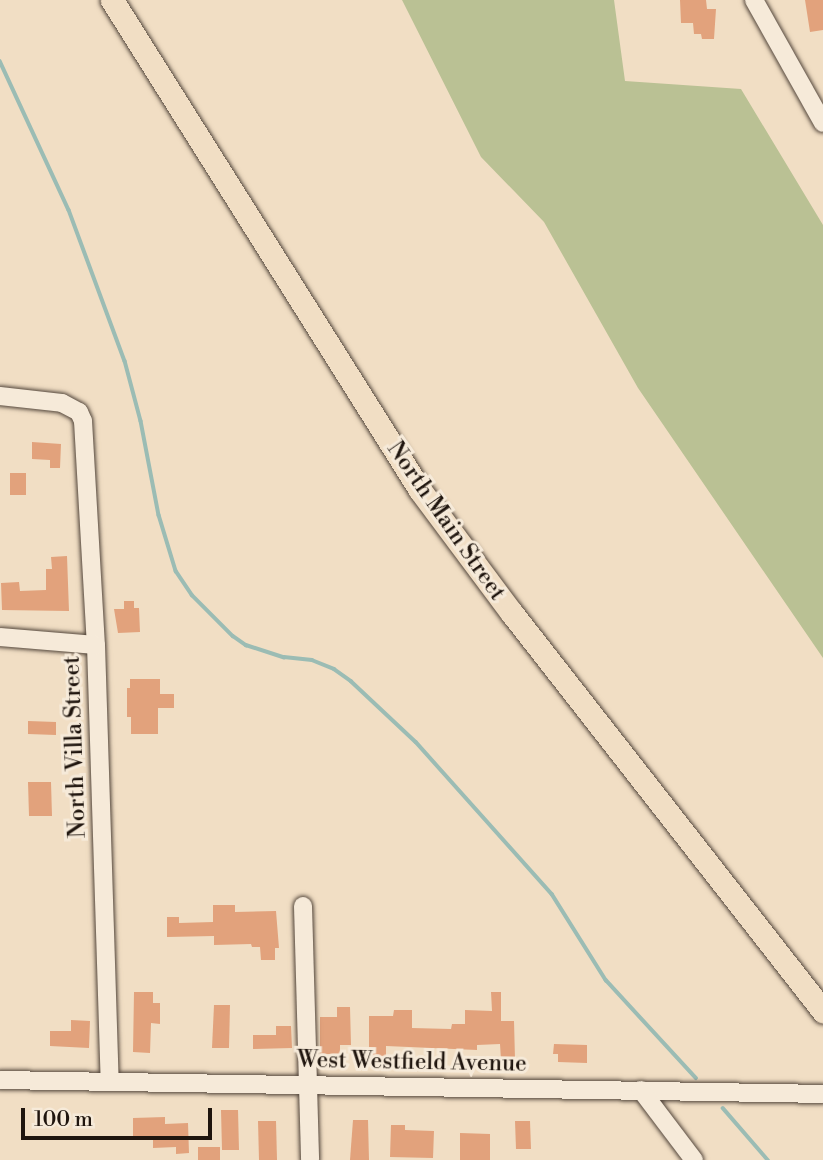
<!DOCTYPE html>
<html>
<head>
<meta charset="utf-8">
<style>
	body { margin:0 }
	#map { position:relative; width:823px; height:1160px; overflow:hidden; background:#f1dec4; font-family:"Libre Bodoni",serif }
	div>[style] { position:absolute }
	.green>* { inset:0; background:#bac194 }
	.stream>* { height:3.5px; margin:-1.75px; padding:0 1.75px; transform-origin:1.75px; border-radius:1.75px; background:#9bbcb4 }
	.building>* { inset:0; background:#e2a27c }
	.roads { filter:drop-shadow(0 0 2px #54473c) drop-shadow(0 0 2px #54473c) }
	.minor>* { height:18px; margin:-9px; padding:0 9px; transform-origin:9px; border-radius:9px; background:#f6ead9 }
	.major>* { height:23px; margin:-11.5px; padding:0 11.5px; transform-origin:11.5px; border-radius:11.5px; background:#f1dec4 }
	span { translate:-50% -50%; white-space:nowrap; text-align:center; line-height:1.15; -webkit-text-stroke:6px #f6ead9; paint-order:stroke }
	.street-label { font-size:23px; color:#1f150e }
	.scale { position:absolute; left:21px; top:1108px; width:191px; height:32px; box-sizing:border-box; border:4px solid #1f150e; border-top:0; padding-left:9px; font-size:21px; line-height:24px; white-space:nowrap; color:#1f150e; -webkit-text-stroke:5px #f6ead9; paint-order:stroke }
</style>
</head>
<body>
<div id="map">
	<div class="green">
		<i style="clip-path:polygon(402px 0,614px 0,625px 81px,741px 89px,823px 225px,823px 658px,638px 388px,544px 222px,481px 157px)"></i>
	</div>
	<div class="stream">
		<i style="left:0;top:61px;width:164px;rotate:65.2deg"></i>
		<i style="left:69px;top:210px;width:161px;rotate:69.7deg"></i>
		<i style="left:125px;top:361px;width:62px;rotate:75.1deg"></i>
		<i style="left:141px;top:421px;width:96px;rotate:79.2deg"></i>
		<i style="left:159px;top:515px;width:59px;rotate:73.1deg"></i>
		<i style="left:176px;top:571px;width:29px;rotate:56deg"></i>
		<i style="left:192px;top:595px;width:58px;rotate:45deg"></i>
		<i style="left:233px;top:636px;width:16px;rotate:35deg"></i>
		<i style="left:246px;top:645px;width:40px;rotate:18deg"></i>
		<i style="left:284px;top:657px;width:28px;rotate:6deg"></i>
		<i style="left:312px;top:660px;width:24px;rotate:22deg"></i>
		<i style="left:334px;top:669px;width:21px;rotate:35deg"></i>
		<i style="left:351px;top:681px;width:89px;rotate:43.2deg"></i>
		<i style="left:416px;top:742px;width:204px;rotate:48.2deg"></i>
		<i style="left:552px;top:894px;width:102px;rotate:57.9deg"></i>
		<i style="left:606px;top:980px;width:133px;rotate:47.4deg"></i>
		<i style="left:723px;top:1108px;width:69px;rotate:49.1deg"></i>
	</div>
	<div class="building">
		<i style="clip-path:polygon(680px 0,706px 0,707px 9px,716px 9px,714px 39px,702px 39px,701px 34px,694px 34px,693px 23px,681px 23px)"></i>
		<i style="clip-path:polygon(805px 0,823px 0,823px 30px,810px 32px)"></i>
		<i style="clip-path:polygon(32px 442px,61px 444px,60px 468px,50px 468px,50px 460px,32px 459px)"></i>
		<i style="clip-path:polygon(10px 473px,26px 473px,26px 495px,10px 495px)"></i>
		<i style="clip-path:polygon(67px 556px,69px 611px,2px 610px,1px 583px,19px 582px,20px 591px,46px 590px,46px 569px,52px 569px,51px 557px)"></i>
		<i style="clip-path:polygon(124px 601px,134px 601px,134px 608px,139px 608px,140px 632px,118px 633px,114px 609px,124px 609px)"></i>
		<i style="clip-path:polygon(130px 679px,160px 679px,160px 694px,174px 694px,174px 708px,158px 708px,158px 734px,131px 734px,131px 717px,127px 717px,127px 688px,130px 688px)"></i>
		<i style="clip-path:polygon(28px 721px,56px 722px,56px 735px,28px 734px)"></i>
		<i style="clip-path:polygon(28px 782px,51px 782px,52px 816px,29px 816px)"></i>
		<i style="clip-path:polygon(213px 905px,235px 905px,235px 912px,276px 911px,279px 948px,275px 948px,275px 960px,261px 960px,260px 947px,252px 947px,251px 944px,214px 945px,214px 936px,167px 937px,167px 917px,179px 917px,179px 923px,213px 922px)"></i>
		<i style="clip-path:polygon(134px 992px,153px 992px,153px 1003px,160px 1003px,160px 1024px,151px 1023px,150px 1053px,133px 1052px)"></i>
		<i style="clip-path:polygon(491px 992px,501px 992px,501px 1021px,514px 1021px,515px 1059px,501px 1060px,500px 1044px,477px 1045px,477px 1050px,386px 1046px,386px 1056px,369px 1056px,369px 1016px,393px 1016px,394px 1010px,412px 1010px,412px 1028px,451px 1029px,452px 1024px,465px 1024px,465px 1010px,492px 1011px)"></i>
		<i style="clip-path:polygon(214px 1005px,230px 1005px,229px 1048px,212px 1048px)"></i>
		<i style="clip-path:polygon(337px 1007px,350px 1007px,351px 1045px,340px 1045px,340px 1054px,320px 1054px,320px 1017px,337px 1017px)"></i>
		<i style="clip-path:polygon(71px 1020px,90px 1021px,89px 1048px,50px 1046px,50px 1031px,71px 1031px)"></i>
		<i style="clip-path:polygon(276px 1026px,291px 1026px,292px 1048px,253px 1049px,253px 1035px,276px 1035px)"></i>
		<i style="clip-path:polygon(554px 1044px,587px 1045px,587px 1063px,558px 1062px,558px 1054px,553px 1054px)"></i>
		<i style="clip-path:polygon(221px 1110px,238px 1110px,239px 1150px,222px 1150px)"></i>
		<i style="clip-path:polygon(165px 1117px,165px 1124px,188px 1123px,189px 1153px,176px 1154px,176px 1147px,153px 1148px,153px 1138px,133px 1138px,133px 1118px)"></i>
		<i style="clip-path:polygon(353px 1120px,368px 1120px,369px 1160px,350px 1160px)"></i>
		<i style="clip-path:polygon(258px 1121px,276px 1121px,277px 1160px,259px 1160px)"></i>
		<i style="clip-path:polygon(515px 1121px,530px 1121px,531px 1149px,516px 1149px)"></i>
		<i style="clip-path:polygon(391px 1125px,405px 1125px,405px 1130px,434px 1131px,433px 1158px,390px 1157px)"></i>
		<i style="clip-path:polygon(460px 1133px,490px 1134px,490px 1160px,460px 1160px)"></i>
		<i style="clip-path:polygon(198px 1147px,220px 1147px,220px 1160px,198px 1160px)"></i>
	</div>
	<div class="roads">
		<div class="minor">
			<i style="left:754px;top:0;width:141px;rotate:60.7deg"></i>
			<i style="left:0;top:396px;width:62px;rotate:6.4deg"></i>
			<i style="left:62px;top:403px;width:19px;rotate:28deg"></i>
			<i style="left:79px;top:412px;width:10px;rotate:66deg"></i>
			<i style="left:83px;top:421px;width:224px;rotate:86.7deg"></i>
			<i style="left:96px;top:645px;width:436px;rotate:88.2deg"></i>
			<i style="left:0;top:637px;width:96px;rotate:4.8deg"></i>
			<i style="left:303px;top:906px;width:254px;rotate:88.4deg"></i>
			<i style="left:0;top:1080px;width:823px;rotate:0.97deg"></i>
			<i style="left:641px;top:1090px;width:88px;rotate:52.9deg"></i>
		</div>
		<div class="major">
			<i style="left:112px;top:0;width:579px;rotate:57.85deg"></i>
			<i style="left:420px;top:490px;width:152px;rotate:53.3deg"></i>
			<i style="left:511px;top:612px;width:507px;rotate:51.98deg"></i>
		</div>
	</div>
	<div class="street-label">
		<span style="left:446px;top:521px;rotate:55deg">North Main Street</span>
		<span style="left:75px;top:747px;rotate:-92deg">North Villa Street</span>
		<span style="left:412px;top:1062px;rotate:1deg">West Westfield Avenue</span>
	</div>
	<div class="scale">100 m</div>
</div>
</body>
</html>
